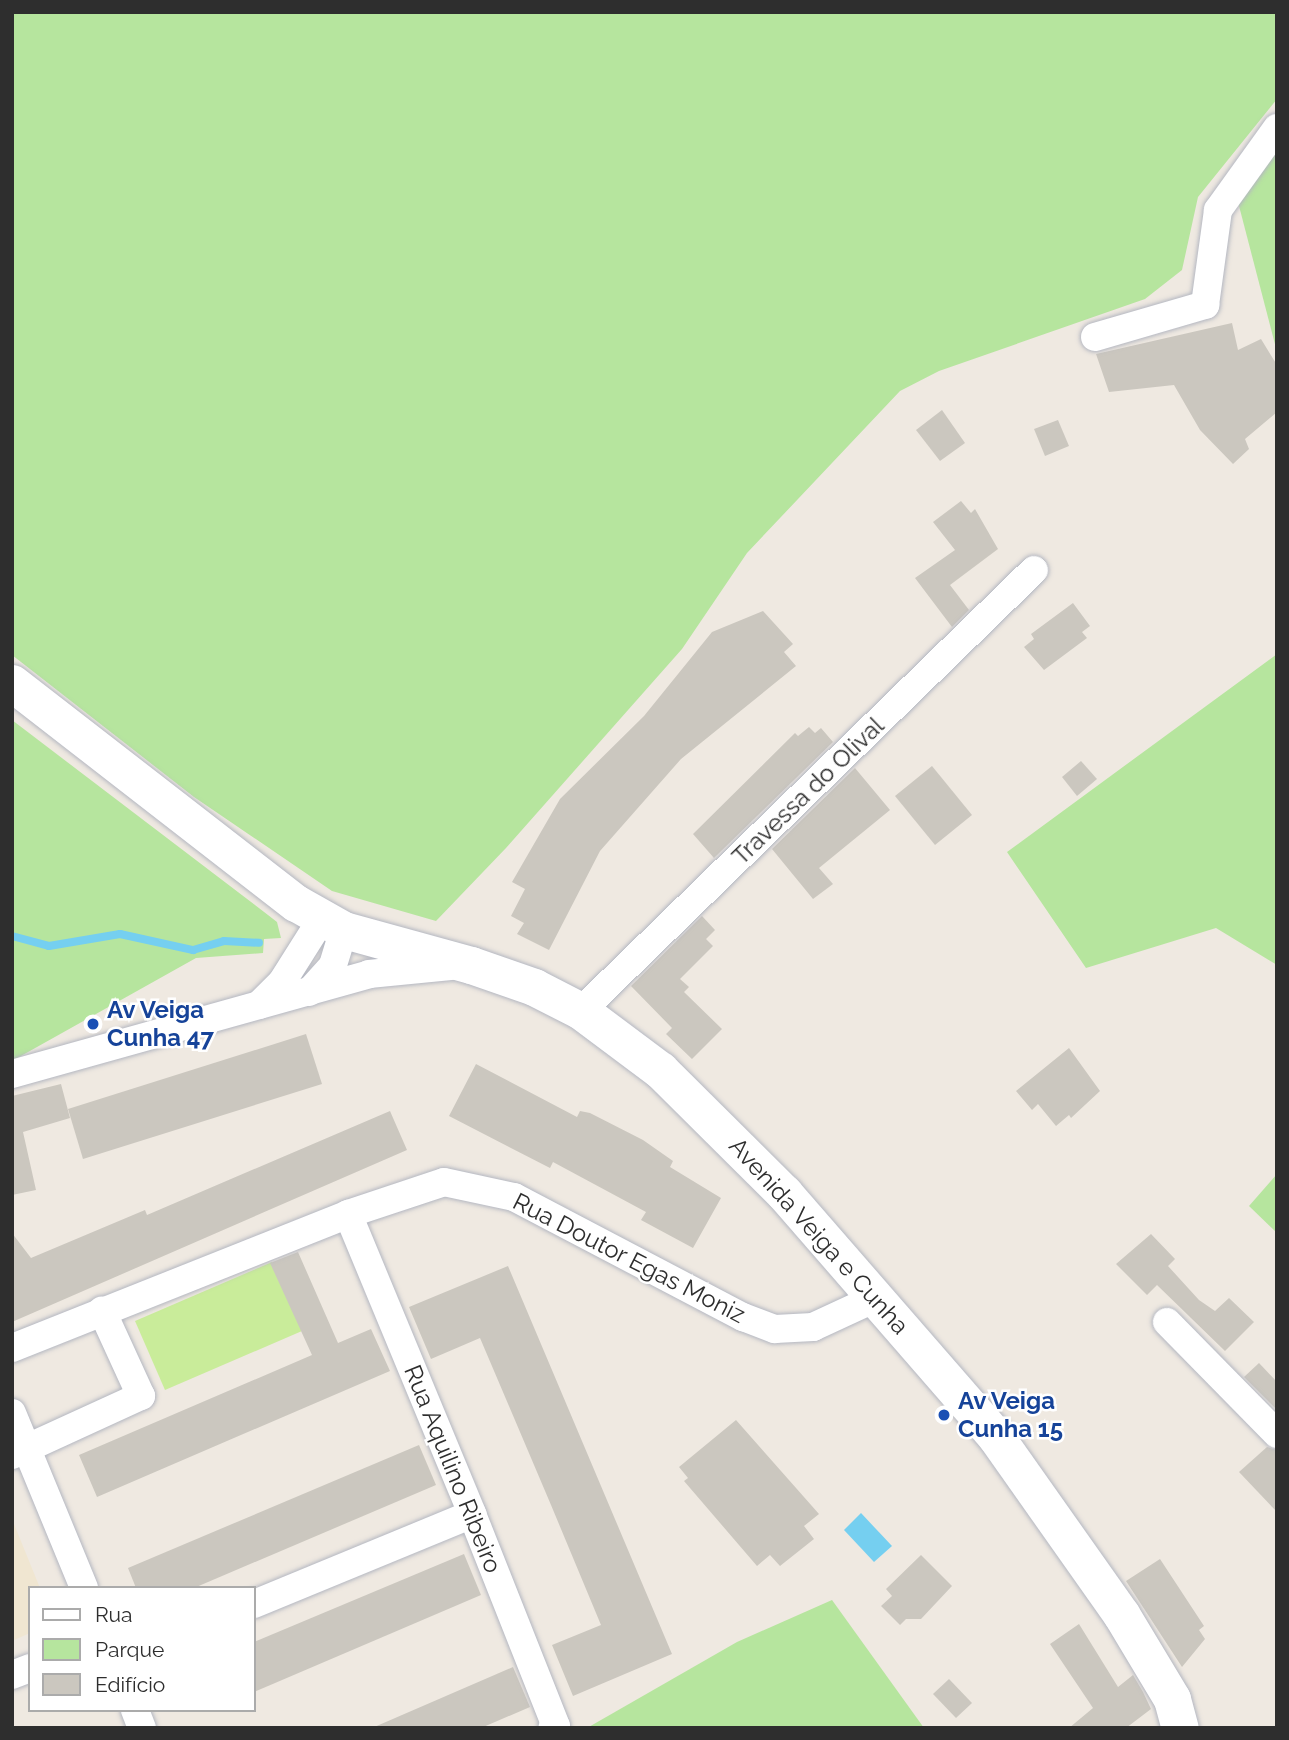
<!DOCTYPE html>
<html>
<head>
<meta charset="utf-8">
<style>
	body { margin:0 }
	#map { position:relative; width:1289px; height:1740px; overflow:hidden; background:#efe9e1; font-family:Raleway,sans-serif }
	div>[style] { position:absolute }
	.education>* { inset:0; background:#f0e6d1 }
	.green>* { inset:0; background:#b6e59e }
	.pitch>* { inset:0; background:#c9ec9a }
	.water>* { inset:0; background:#75cff0 }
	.stream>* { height:8px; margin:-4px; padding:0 4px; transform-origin:4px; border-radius:4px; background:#75cff0 }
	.building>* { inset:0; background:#cbc7bf }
	.roads { filter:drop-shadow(0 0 2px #b4b7c1) drop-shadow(0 0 2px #b4b7c1) }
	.minor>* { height:28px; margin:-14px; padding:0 14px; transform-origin:14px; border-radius:14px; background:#fff }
	.tertiary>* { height:37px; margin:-18.5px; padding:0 18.5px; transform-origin:18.5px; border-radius:18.5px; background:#fff }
	.dots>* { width:19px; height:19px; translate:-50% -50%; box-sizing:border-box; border:4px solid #fff; border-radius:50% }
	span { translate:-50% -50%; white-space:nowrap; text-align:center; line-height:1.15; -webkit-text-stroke:5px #fff; paint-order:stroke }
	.street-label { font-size:24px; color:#2e2e2e }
	.transit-label { font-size:24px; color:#164399; font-weight:700 }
	.left { translate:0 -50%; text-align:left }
	.frame { position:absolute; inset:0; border:14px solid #2e2e2e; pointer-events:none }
	.legend { position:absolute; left:28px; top:1586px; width:228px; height:126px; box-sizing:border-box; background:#fff; border:2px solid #ababab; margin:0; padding:9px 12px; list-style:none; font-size:21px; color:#2e2e2e }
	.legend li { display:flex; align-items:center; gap:14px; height:35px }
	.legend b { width:35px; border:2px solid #ababab }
</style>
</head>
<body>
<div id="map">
	<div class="education">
		<i style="clip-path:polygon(12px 1519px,40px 1588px,30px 1588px,30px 1633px,12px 1641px)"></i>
	</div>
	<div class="green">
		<i style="clip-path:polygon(14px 12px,1277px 12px,1277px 99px,1198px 197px,1182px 270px,1145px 299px,939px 371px,900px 391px,747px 553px,682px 649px,506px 848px,436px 921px,332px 891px,194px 797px,12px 655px)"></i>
		<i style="clip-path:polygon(1277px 148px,1277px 352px,1238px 202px)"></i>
		<i style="clip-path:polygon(1277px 654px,1277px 965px,1216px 928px,1086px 968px,1007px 852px)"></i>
		<i style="clip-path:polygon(12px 720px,268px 915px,277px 922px,281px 938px,264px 939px,263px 953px,196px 958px,12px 1061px)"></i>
		<i style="clip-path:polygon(1277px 1174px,1277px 1233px,1249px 1206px)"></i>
		<i style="clip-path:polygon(832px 1600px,924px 1728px,587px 1728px,737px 1642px)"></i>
	</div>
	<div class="pitch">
		<i style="clip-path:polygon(272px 1262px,302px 1331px,165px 1390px,135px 1321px)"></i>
	</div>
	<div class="water">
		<i style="clip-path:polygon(861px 1513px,892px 1546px,874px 1562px,844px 1530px)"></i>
	</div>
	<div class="stream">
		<i style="left:12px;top:936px;width:38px;rotate:15deg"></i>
		<i style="left:49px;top:946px;width:72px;rotate:-9.6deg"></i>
		<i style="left:120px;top:934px;width:75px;rotate:12.4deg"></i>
		<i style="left:193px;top:950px;width:32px;rotate:-16deg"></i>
		<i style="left:224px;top:941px;width:35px;rotate:3deg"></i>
	</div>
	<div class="building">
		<i style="clip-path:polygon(1232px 323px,1238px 350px,1261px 339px,1277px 365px,1277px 412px,1245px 439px,1249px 449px,1233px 464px,1200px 430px,1174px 385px,1109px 392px,1096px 354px)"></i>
		<i style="clip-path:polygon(942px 410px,965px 443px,940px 461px,916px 430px)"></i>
		<i style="clip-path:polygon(1058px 420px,1069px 446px,1045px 456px,1034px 429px)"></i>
		<i style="clip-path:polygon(961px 501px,971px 513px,975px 509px,998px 549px,950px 585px,969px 610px,952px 627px,915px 578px,955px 550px,933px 522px)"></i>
		<i style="clip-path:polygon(1073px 603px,1090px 626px,1082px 632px,1087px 638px,1044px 670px,1024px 647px,1034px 639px,1031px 634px)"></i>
		<i style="clip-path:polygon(763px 611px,793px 644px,784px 652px,796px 666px,681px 759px,600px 851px,549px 950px,517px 934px,524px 923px,511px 916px,525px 889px,512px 882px,560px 799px,644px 716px,712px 632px)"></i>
		<i style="clip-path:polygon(809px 727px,815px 733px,821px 728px,833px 742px,714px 858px,693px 834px,795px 733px,798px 736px)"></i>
		<i style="clip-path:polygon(1081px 761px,1097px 779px,1077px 796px,1062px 777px)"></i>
		<i style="clip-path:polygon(932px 766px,972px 815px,935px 845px,895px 796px)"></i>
		<i style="clip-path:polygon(855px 768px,890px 810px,819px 868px,833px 884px,813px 899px,772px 849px)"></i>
		<i style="clip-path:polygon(702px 916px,715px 930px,706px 939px,713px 946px,680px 979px,689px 987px,684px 992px,722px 1029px,692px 1059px,666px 1034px,672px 1028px,631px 986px)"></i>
		<i style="clip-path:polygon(306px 1034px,322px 1084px,83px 1159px,68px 1109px)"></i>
		<i style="clip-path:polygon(1069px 1048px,1100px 1091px,1071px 1118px,1069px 1115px,1056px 1126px,1038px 1104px,1032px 1110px,1016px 1091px)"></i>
		<i style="clip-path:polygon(476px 1064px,577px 1117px,580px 1111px,590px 1113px,643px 1140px,673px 1161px,670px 1167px,721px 1198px,693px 1248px,641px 1220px,646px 1212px,553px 1162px,550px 1168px,449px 1116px)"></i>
		<i style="clip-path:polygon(61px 1084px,70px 1118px,23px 1132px,36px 1190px,12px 1195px,12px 1096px)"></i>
		<i style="clip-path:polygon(390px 1111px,407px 1150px,12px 1322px,12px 1233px,31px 1258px,145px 1210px,147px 1215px)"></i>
		<i style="clip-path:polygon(1151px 1234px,1175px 1259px,1168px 1266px,1199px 1300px,1215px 1311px,1229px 1298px,1254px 1322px,1225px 1351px,1157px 1285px,1147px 1295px,1116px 1264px)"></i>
		<i style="clip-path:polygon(298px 1252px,338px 1343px,371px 1329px,390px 1371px,97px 1497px,79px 1455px,312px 1355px,270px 1263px)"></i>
		<i style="clip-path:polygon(508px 1266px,672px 1654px,573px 1696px,552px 1645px,601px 1625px,551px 1505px,480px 1338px,431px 1359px,409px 1307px)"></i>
		<i style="clip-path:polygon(1259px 1363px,1277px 1382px,1277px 1410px,1244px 1377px)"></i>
		<i style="clip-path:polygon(736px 1420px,819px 1514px,804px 1526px,814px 1539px,780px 1566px,770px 1555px,757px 1566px,684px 1481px,688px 1478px,679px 1467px)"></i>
		<i style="clip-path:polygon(419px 1445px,436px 1485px,194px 1588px,136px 1588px,128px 1568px)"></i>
		<i style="clip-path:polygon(1267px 1447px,1277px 1450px,1277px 1512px,1239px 1472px)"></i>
		<i style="clip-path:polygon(464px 1554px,481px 1595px,254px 1692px,254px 1642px)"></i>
		<i style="clip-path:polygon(921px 1555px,952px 1586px,921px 1619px,906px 1619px,900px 1625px,881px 1606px,892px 1596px,886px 1589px)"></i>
		<i style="clip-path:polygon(1160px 1559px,1204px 1626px,1199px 1630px,1205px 1639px,1182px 1667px,1126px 1581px)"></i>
		<i style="clip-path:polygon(1079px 1624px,1118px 1687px,1133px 1675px,1143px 1692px,1151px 1709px,1126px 1728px,1069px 1728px,1093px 1708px,1050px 1644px)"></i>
		<i style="clip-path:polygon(513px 1667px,530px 1707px,481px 1728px,372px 1728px)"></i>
		<i style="clip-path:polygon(949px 1679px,972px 1703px,956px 1718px,933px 1694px)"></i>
	</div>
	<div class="roads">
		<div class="minor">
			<i style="left:1095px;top:337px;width:115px;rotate:-16.2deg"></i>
			<i style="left:1205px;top:305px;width:96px;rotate:-82.2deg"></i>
			<i style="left:1218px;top:210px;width:101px;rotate:-54.3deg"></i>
			<i style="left:309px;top:992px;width:36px;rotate:-48deg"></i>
			<i style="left:333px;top:965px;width:37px;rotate:-73deg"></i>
			<i style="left:259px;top:1005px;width:33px;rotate:-45deg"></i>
			<i style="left:282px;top:982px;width:77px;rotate:-57.8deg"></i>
			<i style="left:581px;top:1011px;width:632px;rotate:-44.23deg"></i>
			<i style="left:12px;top:1074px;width:371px;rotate:-15.6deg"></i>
			<i style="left:369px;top:974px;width:82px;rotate:-5.6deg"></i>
			<i style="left:348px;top:1214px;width:325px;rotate:67.5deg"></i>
			<i style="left:472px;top:1514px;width:228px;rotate:68.4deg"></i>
			<i style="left:556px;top:1726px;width:4px;rotate:153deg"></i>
			<i style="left:1167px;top:1322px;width:157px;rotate:45.5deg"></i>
			<i style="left:12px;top:1348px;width:362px;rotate:-21.7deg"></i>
			<i style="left:348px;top:1214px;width:101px;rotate:-18.4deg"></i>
			<i style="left:444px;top:1182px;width:72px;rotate:12.1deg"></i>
			<i style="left:514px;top:1197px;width:259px;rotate:27.7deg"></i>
			<i style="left:743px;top:1317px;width:34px;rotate:21deg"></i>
			<i style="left:775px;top:1329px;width:38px;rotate:-3deg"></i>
			<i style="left:813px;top:1327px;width:72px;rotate:-24.8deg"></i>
			<i style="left:12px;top:1413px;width:189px;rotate:67.6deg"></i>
			<i style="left:12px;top:1455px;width:142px;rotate:-24.6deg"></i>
			<i style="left:141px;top:1396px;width:94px;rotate:-114.6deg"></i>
			<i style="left:254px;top:1604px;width:236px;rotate:-22.4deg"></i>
			<i style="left:12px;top:1675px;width:19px;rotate:-21deg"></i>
			<i style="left:135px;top:1710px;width:19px;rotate:69deg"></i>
		</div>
		<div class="tertiary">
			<i style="left:12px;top:683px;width:359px;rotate:37.8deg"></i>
			<i style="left:296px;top:903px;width:55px;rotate:29.4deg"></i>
			<i style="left:344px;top:930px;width:132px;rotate:15.4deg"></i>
			<i style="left:471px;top:965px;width:67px;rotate:19.2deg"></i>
			<i style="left:534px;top:987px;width:53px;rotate:27.1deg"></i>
			<i style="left:581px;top:1011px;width:99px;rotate:36.8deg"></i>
			<i style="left:660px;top:1070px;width:175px;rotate:44.8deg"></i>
			<i style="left:784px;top:1193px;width:323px;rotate:49deg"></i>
			<i style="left:996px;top:1437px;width:217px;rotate:54.8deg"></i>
			<i style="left:1121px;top:1614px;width:99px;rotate:59deg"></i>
			<i style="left:1172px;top:1699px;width:30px;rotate:75deg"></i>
		</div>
	</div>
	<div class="dots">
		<i style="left:93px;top:1024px;background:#1a4fb4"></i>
		<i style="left:944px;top:1415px;background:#1a4fb4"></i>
	</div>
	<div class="street-label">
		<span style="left:808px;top:791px;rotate:-44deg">Travessa do Olival</span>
		<span style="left:819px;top:1236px;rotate:48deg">Avenida Veiga e Cunha</span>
		<span style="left:629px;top:1258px;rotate:27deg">Rua Doutor Egas Moniz</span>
		<span style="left:453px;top:1469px;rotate:68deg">Rua Aquilino Ribeiro</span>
	</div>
	<div class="transit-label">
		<span class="left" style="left:107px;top:1024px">Av Veiga<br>Cunha 47</span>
		<span class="left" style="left:958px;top:1415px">Av Veiga<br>Cunha 15</span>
	</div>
	<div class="frame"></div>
	<ul class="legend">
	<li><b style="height:9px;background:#fff"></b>Rua</li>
	<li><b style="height:19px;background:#b6e59e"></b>Parque</li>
	<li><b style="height:19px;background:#cbc7bf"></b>Edifício</li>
	</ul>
</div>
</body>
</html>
